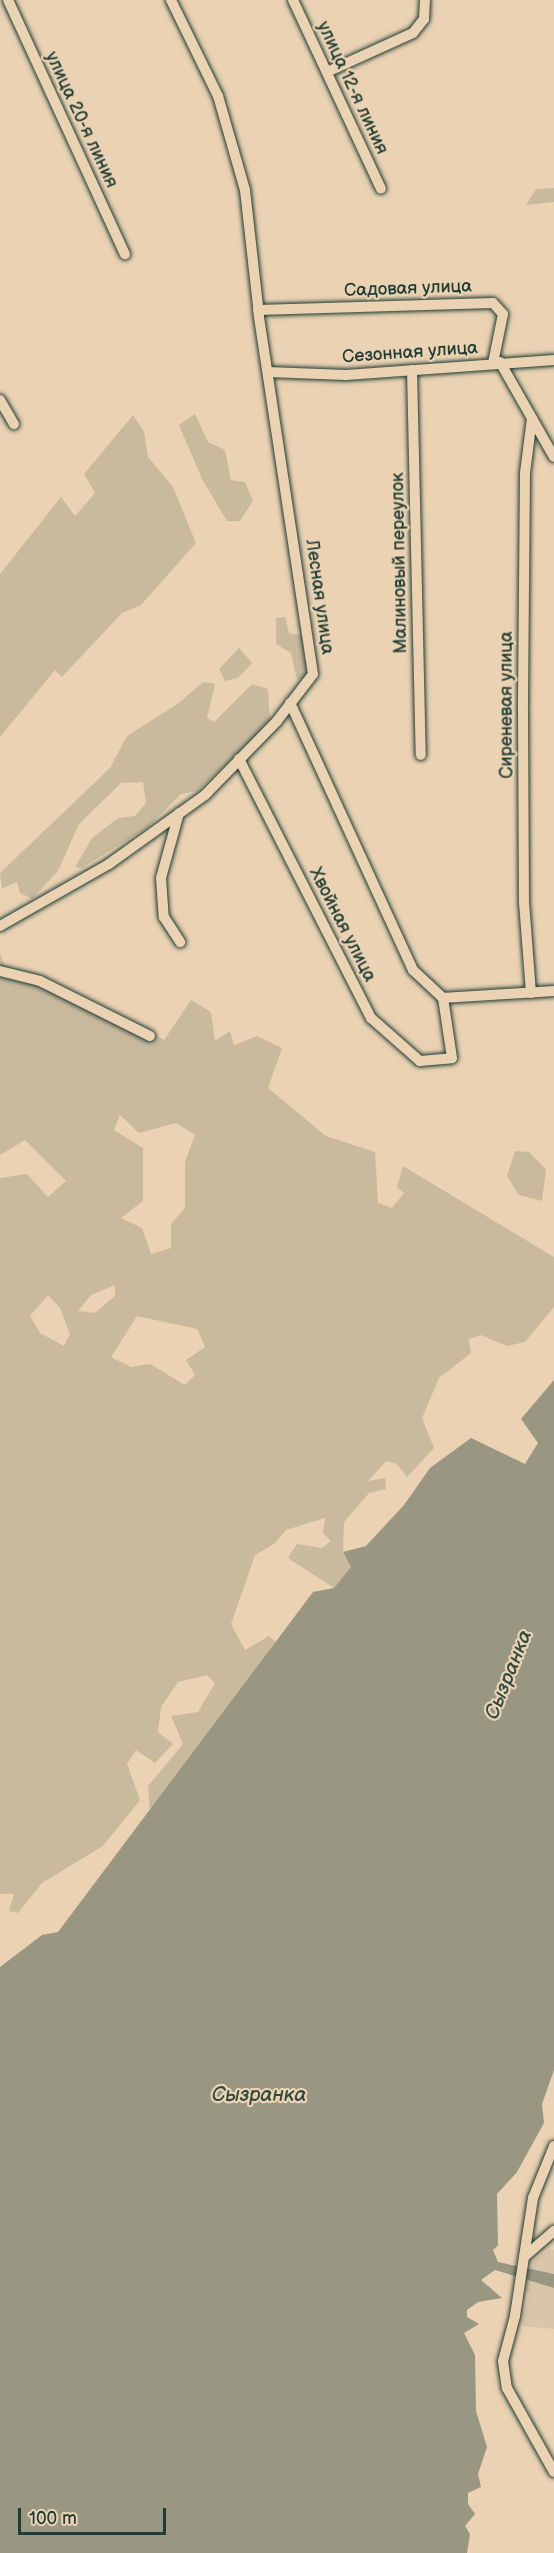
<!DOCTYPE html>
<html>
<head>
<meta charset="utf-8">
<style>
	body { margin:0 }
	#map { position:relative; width:554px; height:2553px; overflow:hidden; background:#ead2b3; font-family:"Balsamiq Sans",sans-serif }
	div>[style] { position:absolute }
	.built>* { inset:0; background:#d9c5a8 }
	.green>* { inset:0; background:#c9ba9e }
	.water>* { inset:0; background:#999781 }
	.roads { filter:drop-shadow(0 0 2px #1f3d34) drop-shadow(0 0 2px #1f3d34) }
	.minor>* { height:10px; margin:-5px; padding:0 5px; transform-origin:5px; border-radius:5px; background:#ead2b3 }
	span { translate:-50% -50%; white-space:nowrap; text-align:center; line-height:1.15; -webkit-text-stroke:4.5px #ead2b3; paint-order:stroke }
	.street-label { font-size:18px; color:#1f3d34 }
	.water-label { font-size:20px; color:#314a40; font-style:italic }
	.scale { position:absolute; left:18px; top:2508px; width:148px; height:27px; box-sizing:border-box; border:3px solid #1f3d34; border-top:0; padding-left:8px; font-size:18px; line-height:21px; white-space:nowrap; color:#1f3d34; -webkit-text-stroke:4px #ead2b3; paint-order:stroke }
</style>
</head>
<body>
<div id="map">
	<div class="built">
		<i style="clip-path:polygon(550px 2249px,554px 2250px,554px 2329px,522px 2326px,529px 2294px,524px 2287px,534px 2260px)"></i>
	</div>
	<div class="green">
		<i style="clip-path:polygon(554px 188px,554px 202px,526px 205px,536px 189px)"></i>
		<i style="clip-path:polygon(195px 414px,208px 442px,225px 450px,231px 480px,245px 482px,253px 501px,240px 521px,227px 521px,202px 479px,179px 425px)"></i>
		<i style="clip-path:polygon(133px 415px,144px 432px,148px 457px,173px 487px,196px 543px,141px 605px,122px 613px,62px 677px,55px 670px,0 737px,0 574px,61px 497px,75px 516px,95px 493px,84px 474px)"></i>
		<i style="clip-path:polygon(285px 617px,289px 633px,302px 636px,308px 676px,297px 680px,291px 653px,276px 644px,276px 618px)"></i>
		<i style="clip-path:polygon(239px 648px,252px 663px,238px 678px,225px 681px,219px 669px)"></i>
		<i style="clip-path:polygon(203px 682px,215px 684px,207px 718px,214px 722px,252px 684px,268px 689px,270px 723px,197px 791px,181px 794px,148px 827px,82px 868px,75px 867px,92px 838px,118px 818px,135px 816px,146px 803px,143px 782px,121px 783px,79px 824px,58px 871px,32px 899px,20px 893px,17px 882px,2px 889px,0 873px,110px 768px,127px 736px,179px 703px)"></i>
		<i style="clip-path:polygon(evenodd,0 953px,7px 975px,139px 1024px,164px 1040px,191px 1000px,211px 1012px,215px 1041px,230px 1031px,234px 1045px,257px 1036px,282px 1048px,268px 1088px,326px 1136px,375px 1152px,378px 1203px,392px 1208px,404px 1193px,397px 1187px,403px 1166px,554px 1257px,554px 1307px,525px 1342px,507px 1346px,481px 1335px,469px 1339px,471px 1353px,439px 1378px,422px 1418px,434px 1448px,407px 1477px,397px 1464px,386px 1461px,368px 1481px,385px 1478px,386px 1489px,369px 1493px,344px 1522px,343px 1552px,351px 1567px,334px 1588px,288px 1558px,297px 1544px,322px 1548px,331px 1541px,323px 1533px,325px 1518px,286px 1530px,274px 1544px,255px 1555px,231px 1624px,245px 1650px,269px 1636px,276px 1642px,150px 1813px,148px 1786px,183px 1744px,171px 1716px,198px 1712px,215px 1683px,207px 1675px,178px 1682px,161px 1707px,158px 1732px,173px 1744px,155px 1763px,136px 1750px,127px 1764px,140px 1800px,103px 1846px,42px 1883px,18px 1913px,9px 1911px,14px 1894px,0 1894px,0 1178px,27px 1174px,48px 1197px,66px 1181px,25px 1140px,0 1155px,0 953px,120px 1115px,139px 1133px,176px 1123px,195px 1135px,185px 1162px,185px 1208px,171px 1224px,171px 1248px,151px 1254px,142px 1228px,121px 1218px,143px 1201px,143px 1148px,114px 1130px,120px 1115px,0 953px,115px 1285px,115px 1296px,95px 1313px,78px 1311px,91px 1295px,115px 1285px,0 953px,48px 1295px,60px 1308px,70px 1334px,64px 1346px,40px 1333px,30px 1316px,48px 1295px,0 953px,137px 1316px,197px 1329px,205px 1347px,186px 1360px,195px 1375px,185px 1385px,150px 1364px,131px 1367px,111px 1357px,137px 1316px)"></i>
		<i style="clip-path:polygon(515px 1151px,529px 1152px,546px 1169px,542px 1201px,519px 1195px,507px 1176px)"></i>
	</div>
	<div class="water">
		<i style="clip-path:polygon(554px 1380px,554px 2070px,542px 2104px,544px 2123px,517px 2172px,497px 2194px,498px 2245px,493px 2250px,498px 2262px,554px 2274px,554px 2288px,495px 2270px,481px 2280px,502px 2298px,478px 2302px,467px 2310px,467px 2317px,479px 2324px,464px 2333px,475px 2355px,476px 2411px,487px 2447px,478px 2474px,481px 2487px,468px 2493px,468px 2504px,475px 2514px,465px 2526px,470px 2534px,467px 2553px,0 2553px,0 1967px,42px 1935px,58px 1932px,313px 1592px,334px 1588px,351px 1567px,343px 1552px,366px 1546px,404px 1505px,430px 1468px,471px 1438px,525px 1464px,538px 1443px,521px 1419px)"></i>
	</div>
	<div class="roads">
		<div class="minor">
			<i style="left:8px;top:0;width:280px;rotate:65.3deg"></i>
			<i style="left:293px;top:0;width:208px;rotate:65deg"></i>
			<i style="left:327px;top:72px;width:94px;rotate:-24.4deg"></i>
			<i style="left:413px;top:33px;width:18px;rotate:-52deg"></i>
			<i style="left:424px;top:19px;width:19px;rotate:-87deg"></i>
			<i style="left:258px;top:310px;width:235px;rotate:-1.7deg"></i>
			<i style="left:493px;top:303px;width:15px;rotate:48deg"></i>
			<i style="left:503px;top:314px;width:50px;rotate:101.5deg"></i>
			<i style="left:500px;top:362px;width:109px;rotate:60.4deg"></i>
			<i style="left:412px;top:370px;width:385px;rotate:88.7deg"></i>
			<i style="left:268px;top:372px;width:78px;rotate:2.2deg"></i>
			<i style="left:346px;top:375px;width:209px;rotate:-4.1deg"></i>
			<i style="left:0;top:400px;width:28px;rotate:60deg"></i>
			<i style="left:239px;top:759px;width:291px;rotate:63deg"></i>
			<i style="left:371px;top:1018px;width:65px;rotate:41.3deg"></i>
			<i style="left:420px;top:1061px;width:32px;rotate:-5deg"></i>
			<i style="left:452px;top:1058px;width:61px;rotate:-98.5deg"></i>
			<i style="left:443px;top:998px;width:41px;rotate:-137deg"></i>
			<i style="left:413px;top:970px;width:294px;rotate:-114.7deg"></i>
			<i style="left:179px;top:813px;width:67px;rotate:105.5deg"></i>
			<i style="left:161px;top:878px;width:39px;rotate:86deg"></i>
			<i style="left:164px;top:917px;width:30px;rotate:57deg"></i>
			<i style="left:0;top:926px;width:125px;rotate:-29.6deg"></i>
			<i style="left:109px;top:864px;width:118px;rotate:-35.7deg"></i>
			<i style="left:205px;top:795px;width:103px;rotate:-45.8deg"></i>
			<i style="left:277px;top:721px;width:59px;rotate:-52.5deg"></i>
			<i style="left:313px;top:674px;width:363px;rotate:-98.6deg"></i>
			<i style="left:259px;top:315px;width:126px;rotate:-96.4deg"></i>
			<i style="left:245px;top:190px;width:98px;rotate:-106deg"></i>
			<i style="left:218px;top:96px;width:107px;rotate:-116.1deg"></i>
			<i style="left:0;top:971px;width:41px;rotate:14deg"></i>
			<i style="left:40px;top:981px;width:123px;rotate:26.6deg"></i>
			<i style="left:531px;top:993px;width:90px;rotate:-94.4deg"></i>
			<i style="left:524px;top:903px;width:202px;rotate:-90.3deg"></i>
			<i style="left:523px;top:701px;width:228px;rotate:-89.5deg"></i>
			<i style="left:525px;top:473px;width:55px;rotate:-82.7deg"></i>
			<i style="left:443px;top:998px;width:111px;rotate:-3.6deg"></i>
			<i style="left:554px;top:2146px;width:56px;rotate:112deg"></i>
			<i style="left:533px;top:2198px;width:119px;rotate:98.7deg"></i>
			<i style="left:515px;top:2316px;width:47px;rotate:104.9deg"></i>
			<i style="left:503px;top:2361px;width:27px;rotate:82deg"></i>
			<i style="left:507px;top:2388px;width:96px;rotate:60.8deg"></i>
			<i style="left:524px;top:2257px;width:40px;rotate:-41deg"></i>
		</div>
	</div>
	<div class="street-label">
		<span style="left:352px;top:88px;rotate:65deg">улица 12-я линия</span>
		<span style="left:81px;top:120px;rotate:65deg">улица 20-я линия</span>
		<span style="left:408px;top:289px;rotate:-2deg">Садовая улица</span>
		<span style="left:410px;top:353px;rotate:-4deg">Сезонная улица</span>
		<span style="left:400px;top:563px;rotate:-91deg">Малиновый переулок</span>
		<span style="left:319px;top:597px;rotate:82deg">Лесная улица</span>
		<span style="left:507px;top:705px;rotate:-90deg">Сиреневая улица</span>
		<span style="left:342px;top:925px;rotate:63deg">Хвойная улица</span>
	</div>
	<div class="water-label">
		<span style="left:509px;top:1675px;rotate:-68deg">Сызранка</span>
		<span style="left:259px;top:2095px">Сызранка</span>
	</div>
	<div class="scale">100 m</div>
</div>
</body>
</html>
